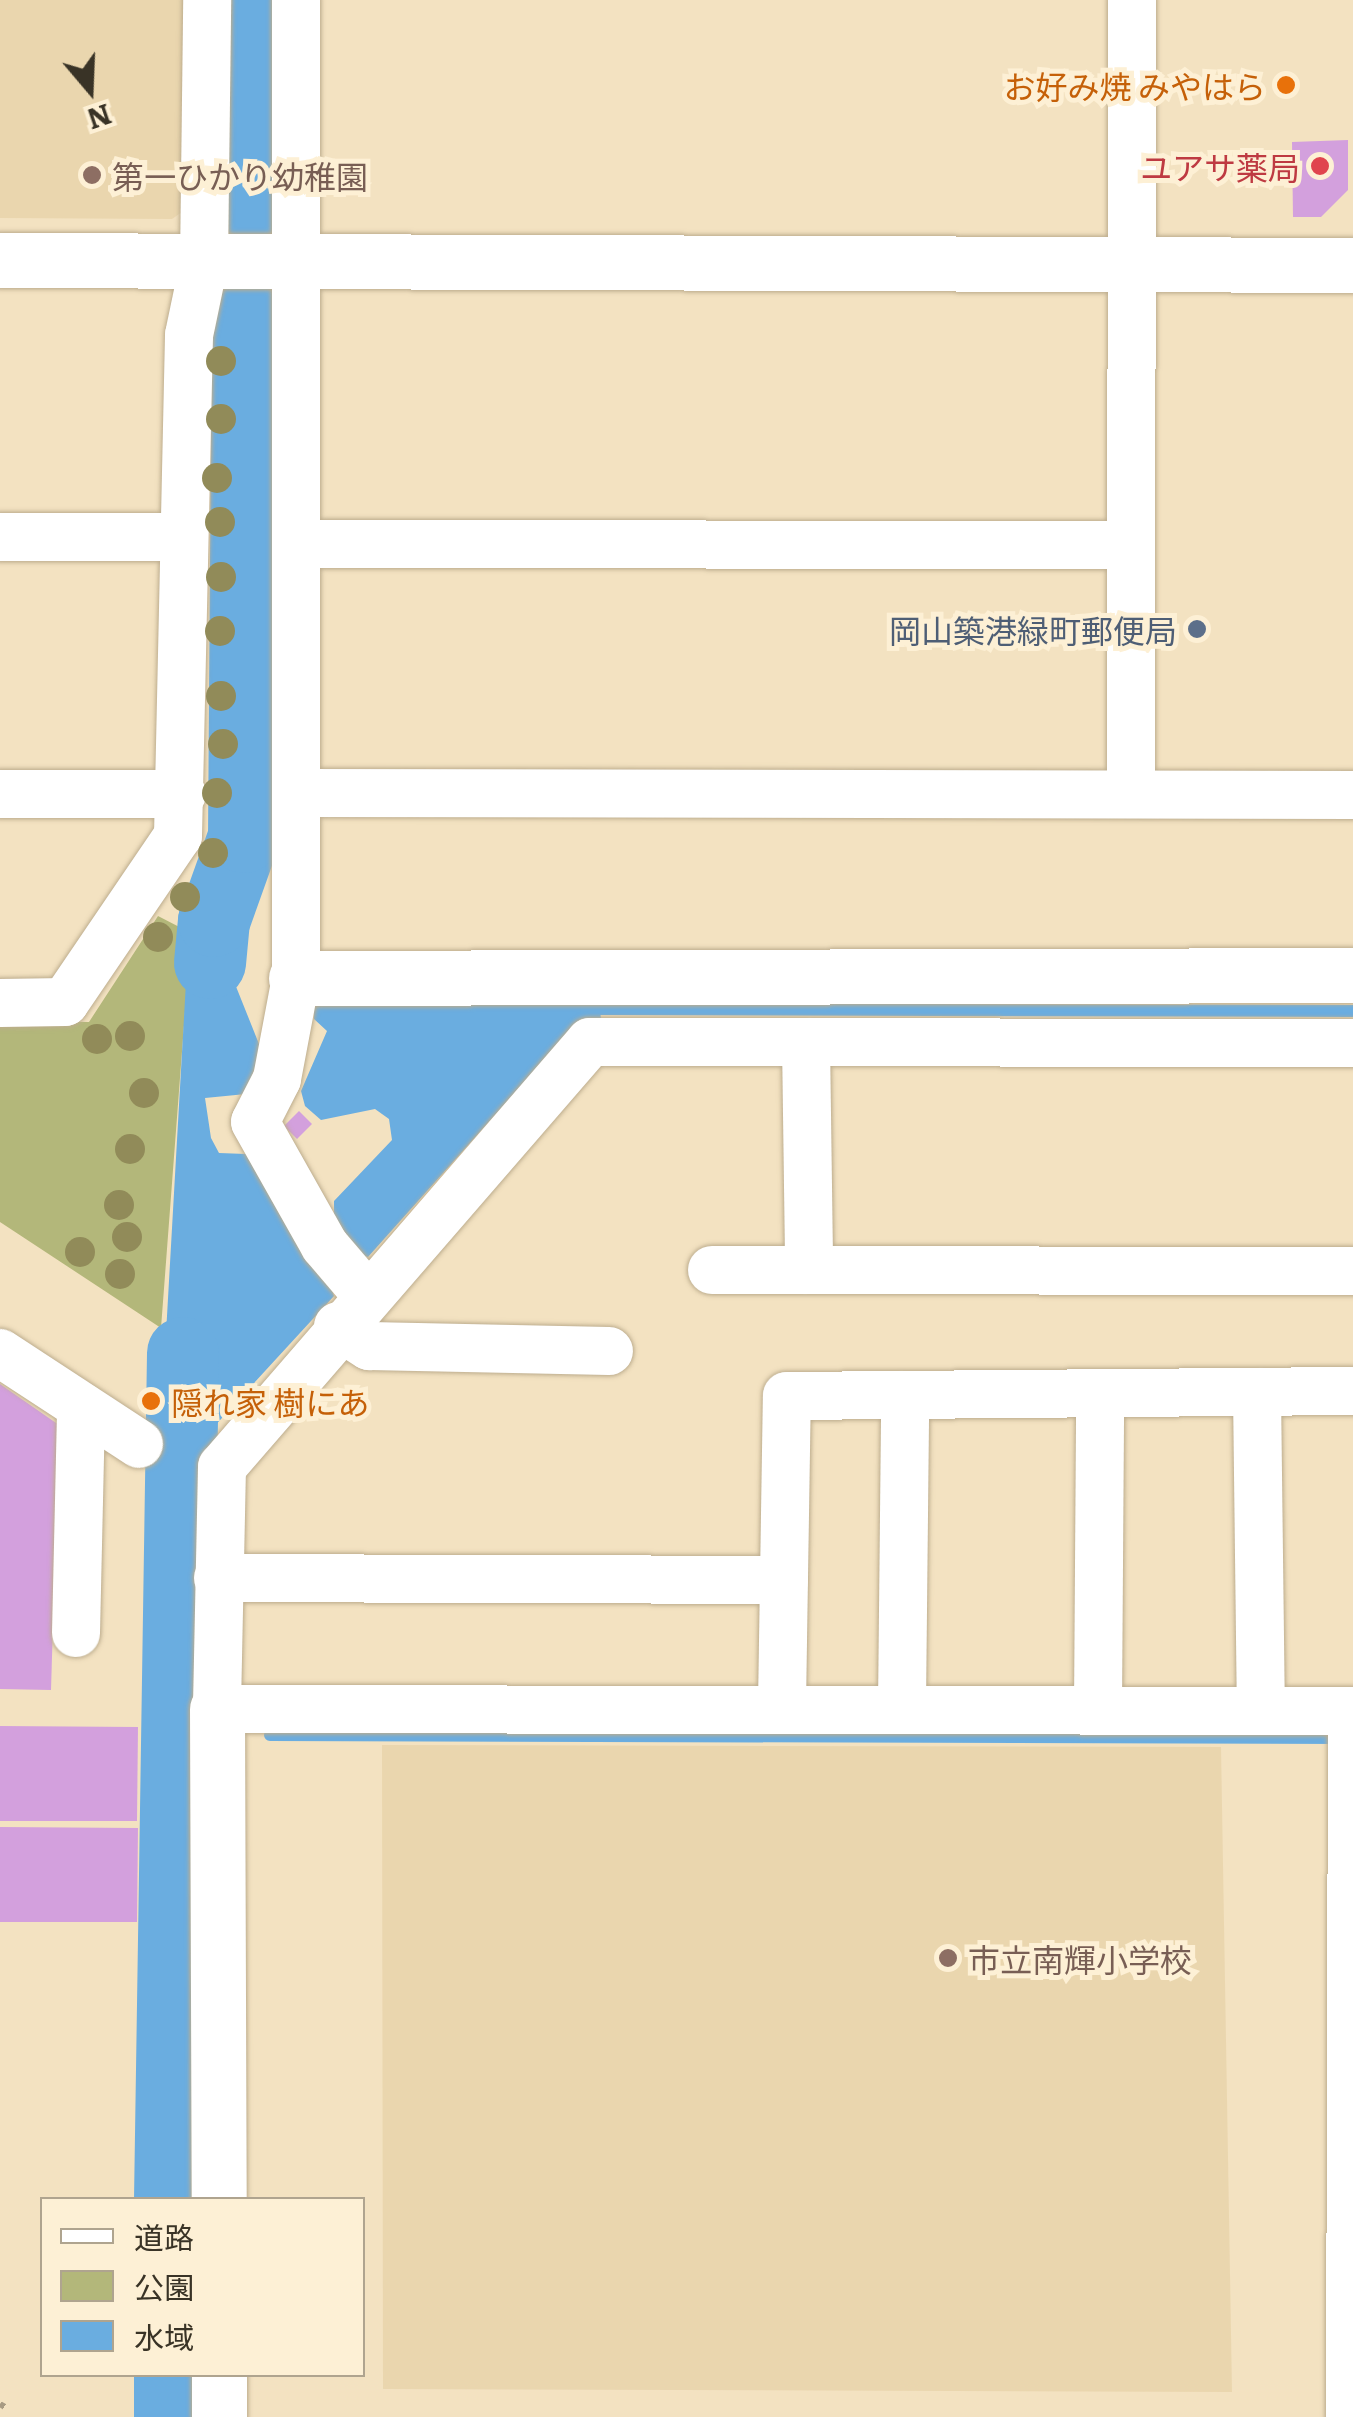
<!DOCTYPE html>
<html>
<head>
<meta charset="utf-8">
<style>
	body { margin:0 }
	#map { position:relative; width:1353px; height:2417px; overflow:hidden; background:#f3e2c1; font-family:Literata,"Noto Sans JP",serif }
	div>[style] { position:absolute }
	.built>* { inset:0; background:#ead6ae }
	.green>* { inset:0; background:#b3b77a }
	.water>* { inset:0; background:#6aade0 }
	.stream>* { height:12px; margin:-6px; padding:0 6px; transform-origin:6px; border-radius:6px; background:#6aade0 }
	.river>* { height:72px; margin:-36px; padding:0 36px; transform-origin:36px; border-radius:36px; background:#6aade0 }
	.building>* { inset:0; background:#d3a0dd }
	.path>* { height:6px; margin-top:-3px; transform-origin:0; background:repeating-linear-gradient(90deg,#a89b83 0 5px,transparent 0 13px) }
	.roads { filter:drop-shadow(0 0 2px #bdad8e) drop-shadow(0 0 2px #bdad8e) }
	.minor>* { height:48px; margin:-24px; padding:0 24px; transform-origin:24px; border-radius:24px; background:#fff }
	.tertiary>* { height:55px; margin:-27.5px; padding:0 27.5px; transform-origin:27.5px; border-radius:27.5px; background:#fff }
	.trees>* { width:30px; height:30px; margin:-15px; border-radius:50%; background:#918b59 }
	.dots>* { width:28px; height:28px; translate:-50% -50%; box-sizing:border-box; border:5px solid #fdf0d5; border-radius:50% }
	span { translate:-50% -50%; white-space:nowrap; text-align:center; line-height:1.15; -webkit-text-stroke:10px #fdf0d5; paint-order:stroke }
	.food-label { font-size:32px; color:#c56008 }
	.right { translate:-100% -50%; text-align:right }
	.left { translate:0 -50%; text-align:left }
	.health-label { font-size:32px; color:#be3a42 }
	.education-label { font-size:32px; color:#785e54 }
	.service-label { font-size:32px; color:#4e5e75 }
	.legend { position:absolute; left:40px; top:2197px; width:325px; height:180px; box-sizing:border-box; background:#fdf0d5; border:2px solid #afa48f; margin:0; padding:12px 18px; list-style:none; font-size:30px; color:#393326 }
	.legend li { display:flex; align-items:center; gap:20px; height:50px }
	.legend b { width:50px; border:2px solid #afa48f }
	.north { position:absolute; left:40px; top:40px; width:100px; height:100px; -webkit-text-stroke:8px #fdf0d5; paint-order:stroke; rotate:161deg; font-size:28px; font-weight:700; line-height:40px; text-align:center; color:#393326 }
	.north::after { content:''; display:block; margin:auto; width:35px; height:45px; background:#393326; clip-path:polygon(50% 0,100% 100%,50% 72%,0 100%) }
</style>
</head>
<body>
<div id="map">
	<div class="built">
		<i style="clip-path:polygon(0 0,192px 0,192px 205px,172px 219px,0 218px)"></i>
		<i style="clip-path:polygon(382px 1745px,1221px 1747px,1232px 2392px,383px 2389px)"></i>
	</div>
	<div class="green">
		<i style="clip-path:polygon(158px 916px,191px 933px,161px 1328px,0 1222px,0 1021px,89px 1022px)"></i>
	</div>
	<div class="water">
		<i style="clip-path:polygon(225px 864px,244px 870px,232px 902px,231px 974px,261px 1049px,246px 1094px,205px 1098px,211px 1138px,219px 1153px,246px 1154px,301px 1244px,334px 1223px,334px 1201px,392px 1140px,389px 1119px,375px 1109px,321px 1120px,305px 1106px,301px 1091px,327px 1031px,314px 1019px,314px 998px,599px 1001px,601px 1019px,581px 1019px,368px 1257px,345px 1251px,325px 1268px,334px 1296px,210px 1431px,203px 1470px,160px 1439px,186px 982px,199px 904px)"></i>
	</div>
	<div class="stream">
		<i style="left:586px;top:1009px;width:767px;rotate:0.15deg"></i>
		<i style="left:172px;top:1735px;width:11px"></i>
		<i style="left:270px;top:1735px;width:1076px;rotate:0.16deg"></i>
	</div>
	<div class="river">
		<i style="left:210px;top:963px;width:42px;rotate:-84.6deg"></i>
		<i style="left:214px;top:921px;width:89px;rotate:-70.3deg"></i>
		<i style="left:244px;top:837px;width:837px;rotate:-89.59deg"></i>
		<i style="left:170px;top:2200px;width:847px;rotate:-89.12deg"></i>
		<i style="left:170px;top:2417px;width:43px;rotate:-90deg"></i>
	</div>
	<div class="building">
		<i style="clip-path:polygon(1348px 140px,1348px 190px,1321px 217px,1293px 217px,1292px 142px)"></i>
		<i style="clip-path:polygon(299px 1111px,312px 1124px,297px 1139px,284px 1126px)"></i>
		<i style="clip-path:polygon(0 1384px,59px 1425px,51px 1690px,0 1689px)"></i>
		<i style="clip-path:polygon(0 1726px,138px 1727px,137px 1821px,0 1821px)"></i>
		<i style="clip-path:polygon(0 1827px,138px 1828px,137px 1922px,0 1922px)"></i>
	</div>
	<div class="path">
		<i style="left:0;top:2404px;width:6px;rotate:31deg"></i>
	</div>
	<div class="roads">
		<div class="minor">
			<i style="left:296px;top:0;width:978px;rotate:90deg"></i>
			<i style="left:296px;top:978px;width:103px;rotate:100.7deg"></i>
			<i style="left:277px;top:1079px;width:48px;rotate:117.1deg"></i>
			<i style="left:255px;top:1122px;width:142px;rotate:60.6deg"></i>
			<i style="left:325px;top:1246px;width:63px;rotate:49.5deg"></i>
			<i style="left:0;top:537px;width:184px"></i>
			<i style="left:296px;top:544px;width:834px;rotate:0.07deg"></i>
			<i style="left:1131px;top:791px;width:791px;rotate:-89.93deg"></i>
			<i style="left:296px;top:793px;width:1057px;rotate:0.11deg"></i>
			<i style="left:0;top:794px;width:182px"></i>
			<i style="left:0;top:1003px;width:65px;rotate:-0.9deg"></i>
			<i style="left:65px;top:1002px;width:201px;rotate:-55.8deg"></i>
			<i style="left:178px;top:836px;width:501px;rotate:-88.74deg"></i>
			<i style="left:189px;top:335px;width:74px;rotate:-78.2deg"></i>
			<i style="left:204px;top:263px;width:263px;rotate:-89.3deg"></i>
			<i style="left:806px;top:1042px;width:228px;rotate:89.2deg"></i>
			<i style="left:1353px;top:1043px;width:763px;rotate:-179.92deg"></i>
			<i style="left:590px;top:1042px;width:562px;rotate:130.89deg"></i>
			<i style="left:222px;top:1467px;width:242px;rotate:91.2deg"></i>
			<i style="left:217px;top:1709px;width:1136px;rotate:0.1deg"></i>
			<i style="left:712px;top:1270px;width:641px;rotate:0.09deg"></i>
			<i style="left:338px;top:1326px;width:37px;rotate:33deg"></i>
			<i style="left:369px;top:1346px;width:240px;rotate:1.2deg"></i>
			<i style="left:0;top:1353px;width:166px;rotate:33.2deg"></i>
			<i style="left:1257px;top:1392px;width:318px;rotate:89.3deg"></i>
			<i style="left:218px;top:1578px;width:566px;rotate:0.2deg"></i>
			<i style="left:76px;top:1633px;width:226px;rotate:-88.7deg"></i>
			<i style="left:782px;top:1705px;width:309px;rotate:-89.1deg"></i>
			<i style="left:787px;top:1396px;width:566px;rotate:-0.51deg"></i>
			<i style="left:902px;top:1706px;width:311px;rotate:-89.4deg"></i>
			<i style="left:1098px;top:1708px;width:314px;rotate:-89.6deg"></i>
			<i style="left:1350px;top:2417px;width:706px;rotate:-89.84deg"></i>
		</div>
		<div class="tertiary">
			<i style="left:0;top:260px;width:1353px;rotate:0.21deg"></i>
			<i style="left:296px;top:978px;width:1057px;rotate:-0.16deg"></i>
			<i style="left:217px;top:1709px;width:491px;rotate:89.8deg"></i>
			<i style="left:219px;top:2417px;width:43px;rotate:-90deg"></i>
		</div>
	</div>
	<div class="trees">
		<i style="left:221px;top:361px"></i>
		<i style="left:221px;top:419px"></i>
		<i style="left:217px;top:478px"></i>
		<i style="left:220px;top:522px"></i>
		<i style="left:221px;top:577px"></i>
		<i style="left:220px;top:631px"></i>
		<i style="left:221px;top:696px"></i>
		<i style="left:223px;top:744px"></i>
		<i style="left:217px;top:793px"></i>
		<i style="left:213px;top:853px"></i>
		<i style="left:185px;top:897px"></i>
		<i style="left:158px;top:937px"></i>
		<i style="left:130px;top:1036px"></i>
		<i style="left:97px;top:1039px"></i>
		<i style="left:144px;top:1093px"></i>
		<i style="left:130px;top:1149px"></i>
		<i style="left:119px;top:1205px"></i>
		<i style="left:127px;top:1237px"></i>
		<i style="left:80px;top:1252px"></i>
		<i style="left:120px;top:1274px"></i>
	</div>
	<div class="dots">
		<i style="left:1286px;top:85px;background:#e8710a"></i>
		<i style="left:1320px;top:166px;background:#e0444e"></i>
		<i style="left:92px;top:175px;background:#8d6e63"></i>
		<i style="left:1197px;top:629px;background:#5c6f8a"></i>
		<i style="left:151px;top:1401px;background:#e8710a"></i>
		<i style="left:948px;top:1958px;background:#8d6e63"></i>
	</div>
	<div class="food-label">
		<span class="right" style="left:1266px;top:85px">お好み焼 みやはら</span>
		<span class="left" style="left:171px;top:1401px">隠れ家 樹にあ</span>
	</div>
	<div class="health-label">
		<span class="right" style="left:1300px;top:166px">ユアサ薬局</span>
	</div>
	<div class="education-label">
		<span class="left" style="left:112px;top:175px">第一ひかり幼稚園</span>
		<span class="left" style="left:968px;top:1958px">市立南輝小学校</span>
	</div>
	<div class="service-label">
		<span class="right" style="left:1177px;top:629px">岡山築港緑町郵便局</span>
	</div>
	<ul class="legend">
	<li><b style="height:12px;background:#fff"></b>道路</li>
	<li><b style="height:28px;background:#b3b77a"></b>公園</li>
	<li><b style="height:28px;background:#6aade0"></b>水域</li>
	</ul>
	<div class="north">N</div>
</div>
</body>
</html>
